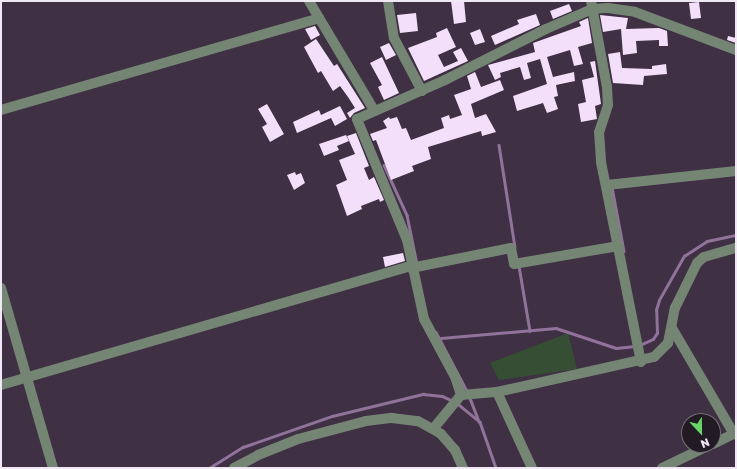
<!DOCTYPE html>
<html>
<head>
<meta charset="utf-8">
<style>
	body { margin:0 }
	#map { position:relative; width:737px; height:469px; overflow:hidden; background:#3f3044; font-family:"Golos Text",sans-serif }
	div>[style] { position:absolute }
	.green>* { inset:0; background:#354e34 }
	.stream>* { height:2.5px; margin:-1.25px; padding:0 1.25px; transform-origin:1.25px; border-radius:1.25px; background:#91729b }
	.building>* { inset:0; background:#f3dff9 }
	.minor>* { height:10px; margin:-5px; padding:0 5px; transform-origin:5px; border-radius:5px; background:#758574 }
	span { translate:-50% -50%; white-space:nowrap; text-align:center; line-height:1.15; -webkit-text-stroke:4px #221b24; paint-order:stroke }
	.frame { position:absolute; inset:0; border:2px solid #f1e8f5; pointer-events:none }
	.north { position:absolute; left:681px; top:413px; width:40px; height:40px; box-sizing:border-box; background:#221b24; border:1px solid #756d78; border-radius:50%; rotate:158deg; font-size:11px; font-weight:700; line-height:16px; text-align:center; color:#f1e8f5 }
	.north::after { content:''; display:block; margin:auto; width:14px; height:18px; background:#66d466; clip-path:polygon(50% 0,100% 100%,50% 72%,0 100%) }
</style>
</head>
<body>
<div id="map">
	<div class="green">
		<i style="clip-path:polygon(568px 333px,577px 369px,499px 380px,490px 363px)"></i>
	</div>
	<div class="stream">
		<i style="left:499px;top:145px;width:103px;rotate:81.1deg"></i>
		<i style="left:384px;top:165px;width:55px;rotate:65.3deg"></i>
		<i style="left:407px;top:215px;width:50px;rotate:78.5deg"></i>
		<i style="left:612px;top:187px;width:65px;rotate:79.4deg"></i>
		<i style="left:519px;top:266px;width:66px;rotate:80.4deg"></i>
		<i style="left:436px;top:332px;width:67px;rotate:62.3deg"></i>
		<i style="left:441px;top:338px;width:115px;rotate:-5deg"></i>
		<i style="left:556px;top:328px;width:63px;rotate:18.4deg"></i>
		<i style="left:616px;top:348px;width:19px;rotate:-6deg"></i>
		<i style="left:640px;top:345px;width:14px;rotate:-25deg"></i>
		<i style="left:653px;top:339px;width:7px;rotate:-56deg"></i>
		<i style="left:657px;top:333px;width:23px;rotate:-92deg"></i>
		<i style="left:656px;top:310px;width:10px;rotate:-73deg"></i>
		<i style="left:659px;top:300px;width:51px;rotate:-60.4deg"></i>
		<i style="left:684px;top:256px;width:27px;rotate:-33deg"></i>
		<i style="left:707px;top:241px;width:30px;rotate:-12deg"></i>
		<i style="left:470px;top:398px;width:25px;rotate:69deg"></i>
		<i style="left:458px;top:404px;width:28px;rotate:39deg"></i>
		<i style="left:480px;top:422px;width:49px;rotate:70.8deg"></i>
		<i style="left:209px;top:468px;width:40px;rotate:-32deg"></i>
		<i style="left:243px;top:447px;width:94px;rotate:-19.2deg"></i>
		<i style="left:332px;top:416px;width:94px;rotate:-13.6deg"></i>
		<i style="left:423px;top:394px;width:19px;rotate:6deg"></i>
		<i style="left:442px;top:396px;width:12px;rotate:24deg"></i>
	</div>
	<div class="building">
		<i style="clip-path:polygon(451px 1px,464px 1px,466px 22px,454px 24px)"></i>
		<i style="clip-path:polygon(699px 2px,701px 18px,691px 19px,689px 3px)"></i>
		<i style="clip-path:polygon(569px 4px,572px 11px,553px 19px,550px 11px)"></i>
		<i style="clip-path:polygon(416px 13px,418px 31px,400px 33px,397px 15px)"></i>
		<i style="clip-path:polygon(536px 14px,540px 25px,495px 45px,491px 36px,519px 24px,517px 20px)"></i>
		<i style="clip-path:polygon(600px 15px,628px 18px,626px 29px,659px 28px,667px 31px,668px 46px,659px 46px,659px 40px,636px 41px,637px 53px,623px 55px,621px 29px,603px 32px)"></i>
		<i style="clip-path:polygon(588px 18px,592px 43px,578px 47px,583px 64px,574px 66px,570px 50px,547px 57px,553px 77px,574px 72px,575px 81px,556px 85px,558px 96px,554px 97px,558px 109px,547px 113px,543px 103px,517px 111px,513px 96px,547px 84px,540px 59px,527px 63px,531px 78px,524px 80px,520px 67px,500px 73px,501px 77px,495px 80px,488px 65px,535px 52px,533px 43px,581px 26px,579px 22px)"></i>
		<i style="clip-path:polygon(315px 26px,320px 35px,311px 40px,305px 29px)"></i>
		<i style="clip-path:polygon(447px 28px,456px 47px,438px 55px,444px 67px,458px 61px,453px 52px,461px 48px,468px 61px,424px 81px,408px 48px,437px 37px,436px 33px)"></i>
		<i style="clip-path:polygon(480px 29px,485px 42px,475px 45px,470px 33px)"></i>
		<i style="clip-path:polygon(728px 36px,736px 38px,736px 43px,727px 40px)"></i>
		<i style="clip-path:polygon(316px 39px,334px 66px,337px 64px,365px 108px,354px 113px,350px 118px,347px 113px,355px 108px,348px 97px,340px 86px,333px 91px,321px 71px,318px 73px,304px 47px)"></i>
		<i style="clip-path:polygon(389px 43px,396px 55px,386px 60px,380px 47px)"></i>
		<i style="clip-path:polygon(620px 52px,622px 68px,652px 69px,652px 66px,666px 64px,667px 74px,644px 76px,643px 85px,613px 83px,608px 54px)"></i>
		<i style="clip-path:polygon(382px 57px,399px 93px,384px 100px,378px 87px,382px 85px,370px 63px)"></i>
		<i style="clip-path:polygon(595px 61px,601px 104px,595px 106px,597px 119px,581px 122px,578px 104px,586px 102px,582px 80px,594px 77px,590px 62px)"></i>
		<i style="clip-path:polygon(475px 72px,481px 87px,500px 80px,504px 90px,471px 104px,475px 118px,486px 114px,496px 132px,482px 136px,481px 131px,428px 147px,431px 159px,412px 166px,414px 171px,391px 180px,376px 140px,373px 141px,370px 134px,387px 128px,383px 121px,389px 117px,390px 119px,397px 117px,402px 129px,406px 128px,411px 140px,444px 128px,441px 118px,449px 115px,450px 119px,462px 115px,454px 95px,471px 89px,467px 76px)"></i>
		<i style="clip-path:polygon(267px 104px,284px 134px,270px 142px,262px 127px,267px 124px,258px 109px)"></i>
		<i style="clip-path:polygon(340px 106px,347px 119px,335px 126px,331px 118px,297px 133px,293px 122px,319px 110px,321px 115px)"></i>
		<i style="clip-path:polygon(356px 133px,369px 166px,364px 168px,369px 180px,374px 177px,384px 200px,380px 202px,379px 199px,361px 206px,362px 209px,347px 216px,336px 185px,347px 180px,339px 160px,355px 154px,347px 136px)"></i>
		<i style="clip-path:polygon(346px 135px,349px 141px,337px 146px,339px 150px,324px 156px,319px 144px)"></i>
		<i style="clip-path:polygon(295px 172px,296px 175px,301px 173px,305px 183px,294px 190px,287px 175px)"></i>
		<i style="clip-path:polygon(403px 253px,405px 261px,385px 267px,383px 257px)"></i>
	</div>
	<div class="minor">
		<i style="left:309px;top:1px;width:127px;rotate:59.2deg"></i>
		<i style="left:388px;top:1px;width:37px;rotate:81deg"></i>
		<i style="left:394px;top:38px;width:60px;rotate:62.2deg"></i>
		<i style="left:591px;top:1px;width:87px;rotate:79.5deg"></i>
		<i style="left:607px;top:87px;width:18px;rotate:87deg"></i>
		<i style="left:608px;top:105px;width:28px;rotate:108deg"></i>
		<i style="left:599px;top:132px;width:30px;rotate:86deg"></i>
		<i style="left:601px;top:162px;width:204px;rotate:78.7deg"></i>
		<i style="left:1px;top:110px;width:331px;rotate:-16.1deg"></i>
		<i style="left:607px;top:185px;width:130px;rotate:-6.2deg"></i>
		<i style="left:411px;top:268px;width:102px;rotate:-11.3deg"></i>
		<i style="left:511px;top:248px;width:16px;rotate:79deg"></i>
		<i style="left:514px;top:264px;width:106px;rotate:-9.8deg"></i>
		<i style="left:1px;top:288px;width:187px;rotate:73.9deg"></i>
		<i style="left:672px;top:328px;width:123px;rotate:59.7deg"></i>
		<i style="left:1px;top:385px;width:427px;rotate:-16.2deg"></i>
		<i style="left:497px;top:392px;width:84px;rotate:65.3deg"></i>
		<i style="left:461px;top:395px;width:19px;rotate:-108deg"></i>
		<i style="left:455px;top:377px;width:66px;rotate:-118.1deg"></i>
		<i style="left:424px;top:319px;width:81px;rotate:-102.1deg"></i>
		<i style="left:407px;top:240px;width:131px;rotate:-112.5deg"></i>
		<i style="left:357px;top:119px;width:96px;rotate:-23.9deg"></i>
		<i style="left:445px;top:80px;width:113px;rotate:-26.8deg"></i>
		<i style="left:546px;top:29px;width:50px;rotate:-23.5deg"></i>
		<i style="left:592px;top:9px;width:16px;rotate:-4deg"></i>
		<i style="left:608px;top:8px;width:27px;rotate:8deg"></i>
		<i style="left:635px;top:12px;width:108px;rotate:20.6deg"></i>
		<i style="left:433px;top:429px;width:44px;rotate:-50.5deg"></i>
		<i style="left:461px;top:395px;width:36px;rotate:-5deg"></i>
		<i style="left:497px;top:392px;width:161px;rotate:-12.6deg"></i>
		<i style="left:654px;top:357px;width:20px;rotate:-45deg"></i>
		<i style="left:668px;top:343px;width:36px;rotate:-79deg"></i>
		<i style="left:675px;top:308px;width:50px;rotate:-63.9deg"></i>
		<i style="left:697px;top:263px;width:9px;rotate:-41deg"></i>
		<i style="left:704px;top:257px;width:33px;rotate:-16deg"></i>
		<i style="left:713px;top:444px;width:25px;rotate:-26deg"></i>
		<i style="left:234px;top:468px;width:27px;rotate:-28deg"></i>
		<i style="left:258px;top:455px;width:43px;rotate:-21.8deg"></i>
		<i style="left:298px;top:439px;width:70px;rotate:-14.8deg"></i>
		<i style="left:366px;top:421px;width:26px;rotate:-7deg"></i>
		<i style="left:392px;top:418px;width:26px;rotate:7deg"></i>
		<i style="left:418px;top:421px;width:26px;rotate:29deg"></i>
		<i style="left:441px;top:434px;width:21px;rotate:49deg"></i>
		<i style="left:455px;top:450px;width:20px;rotate:66deg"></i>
		<i style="left:662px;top:468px;width:53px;rotate:-25.6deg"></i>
	</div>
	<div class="frame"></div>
	<div class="north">N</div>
</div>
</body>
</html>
